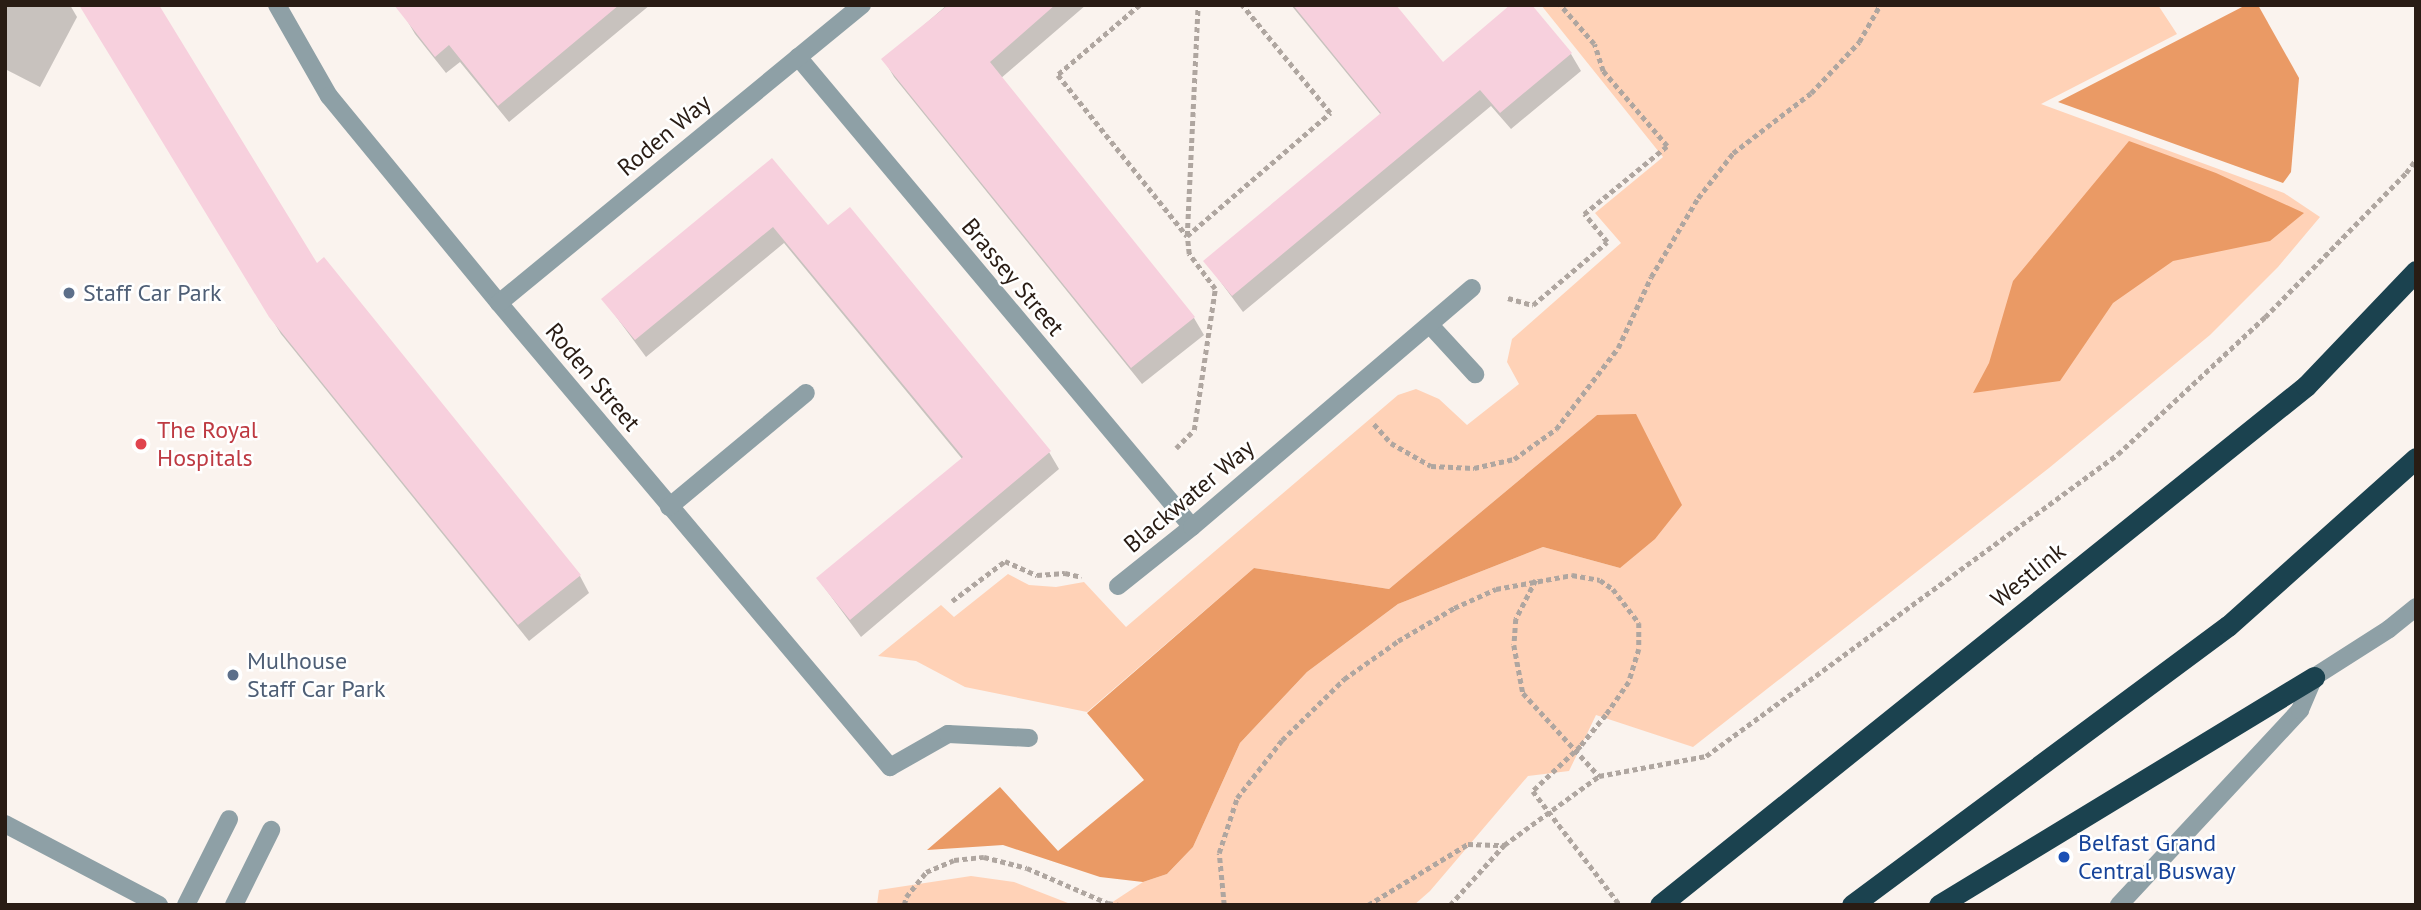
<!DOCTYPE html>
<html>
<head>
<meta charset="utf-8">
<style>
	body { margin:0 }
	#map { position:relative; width:2421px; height:910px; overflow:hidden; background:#faf3ee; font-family:"PT Sans",sans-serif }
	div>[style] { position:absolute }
	.green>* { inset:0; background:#ffd2b7 }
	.forest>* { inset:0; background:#ea9a65 }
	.shadow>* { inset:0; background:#0003 }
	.building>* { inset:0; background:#f7d0dd }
	.path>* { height:4.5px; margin-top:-2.25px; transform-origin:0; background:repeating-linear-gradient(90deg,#afa6a0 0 5px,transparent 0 8.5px) }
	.minor>* { height:18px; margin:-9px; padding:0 9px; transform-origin:9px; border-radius:9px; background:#8ea0a6 }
	.highway>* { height:21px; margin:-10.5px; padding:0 10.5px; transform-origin:10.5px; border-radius:10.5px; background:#1b424f }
	.dots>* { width:19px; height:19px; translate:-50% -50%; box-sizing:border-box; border:4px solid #fff; border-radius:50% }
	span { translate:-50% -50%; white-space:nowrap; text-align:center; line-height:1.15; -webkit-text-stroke:5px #fff; paint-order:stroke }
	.street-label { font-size:24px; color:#291c14 }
	.service-label { font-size:24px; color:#4e5e75 }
	.left { translate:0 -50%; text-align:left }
	.health-label { font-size:24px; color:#be3a42 }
	.transit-label { font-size:24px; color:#164399 }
	.frame { position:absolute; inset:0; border:7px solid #291c14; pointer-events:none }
</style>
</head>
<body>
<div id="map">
	<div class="green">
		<i style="clip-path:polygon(1541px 5px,2158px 5px,2177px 34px,2041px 104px,2284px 193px,2320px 217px,2278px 267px,2210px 335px,2049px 468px,1693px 747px,1596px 715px,1569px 771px,1528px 776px,1430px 891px,1414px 905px,1108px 905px,1143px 882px,1167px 874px,1193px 847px,1240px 743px,1307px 672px,1398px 604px,1543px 547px,1620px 568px,1597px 415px,1389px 589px,1254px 568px,1087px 712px,965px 687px,916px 661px,878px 656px,941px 605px,954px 617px,1008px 574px,1029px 585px,1056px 587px,1084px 582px,1126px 627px,1398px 395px,1416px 389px,1439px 399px,1467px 425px,1519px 384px,1507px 362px,1512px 339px,1621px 243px,1595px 213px,1663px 157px)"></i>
		<i style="clip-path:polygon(971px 876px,1014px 882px,1073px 905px,877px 905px,879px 890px)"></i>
	</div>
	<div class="forest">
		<i style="clip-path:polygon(2246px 5px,2258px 5px,2299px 78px,2291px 172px,2283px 183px,2058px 102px)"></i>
		<i style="clip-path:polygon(2129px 141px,2216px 173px,2304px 213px,2270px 241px,2173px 261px,2113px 303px,2060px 381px,1973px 393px,1989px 363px,2013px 281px)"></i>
		<i style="clip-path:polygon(1636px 414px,1682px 505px,1655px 539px,1620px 568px,1543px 547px,1398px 604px,1307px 672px,1240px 743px,1193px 847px,1167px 874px,1143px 882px,1100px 877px,1003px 845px,927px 850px,1000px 787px,1058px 851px,1144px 780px,1087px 713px,1254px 568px,1389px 589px,1597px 415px)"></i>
	</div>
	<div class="shadow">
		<i style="clip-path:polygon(5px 5px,70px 5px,77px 17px,40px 87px,5px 69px)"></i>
		<i style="clip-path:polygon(406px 5px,650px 5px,509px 122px,460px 62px,446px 73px,415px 34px,405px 17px)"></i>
		<i style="clip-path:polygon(947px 5px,1086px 5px,1000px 79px,1194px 318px,1204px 335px,1142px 384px,894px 77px,884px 60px)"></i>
		<i style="clip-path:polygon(1291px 5px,1394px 5px,1442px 65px,1571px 54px,1581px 71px,1511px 129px,1491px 106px,1243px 312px,1205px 261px,1381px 115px)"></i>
		<i style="clip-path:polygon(103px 42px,316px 266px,580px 576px,589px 593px,529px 641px,281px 334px)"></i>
		<i style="clip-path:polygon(772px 160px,828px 228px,1049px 452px,1059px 469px,861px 637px,818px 579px,963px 460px,784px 243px,646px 357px,603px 299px)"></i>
	</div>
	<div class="building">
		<i style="clip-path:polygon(79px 5px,159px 5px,317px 263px,324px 257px,581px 575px,518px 625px,269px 317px)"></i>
		<i style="clip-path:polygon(394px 5px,619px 5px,498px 106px,449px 45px,435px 57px)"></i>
		<i style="clip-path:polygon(948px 5px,1055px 5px,990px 62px,1195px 317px,1131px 368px,881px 59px)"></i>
		<i style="clip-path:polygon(1293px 5px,1396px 5px,1443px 62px,1510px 5px,1532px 5px,1572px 53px,1500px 113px,1480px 90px,1232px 296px,1203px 261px,1381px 113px)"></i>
		<i style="clip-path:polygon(772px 158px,828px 225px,850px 207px,1051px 451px,850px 620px,816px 578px,963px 457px,773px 227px,635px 340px,601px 299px)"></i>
	</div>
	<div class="path">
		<i style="left:1140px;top:5px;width:108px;rotate:139.5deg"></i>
		<i style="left:1058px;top:75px;width:206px;rotate:51.3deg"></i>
		<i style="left:1187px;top:236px;width:189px;rotate:-40.7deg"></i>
		<i style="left:1330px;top:113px;width:139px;rotate:-129.2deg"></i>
		<i style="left:1508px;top:298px;width:26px;rotate:16deg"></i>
		<i style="left:1533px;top:305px;width:97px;rotate:-40.4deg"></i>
		<i style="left:1607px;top:242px;width:36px;rotate:-129deg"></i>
		<i style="left:1584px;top:214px;width:107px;rotate:-39.3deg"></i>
		<i style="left:1667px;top:146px;width:99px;rotate:-130.5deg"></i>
		<i style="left:1603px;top:71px;width:28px;rotate:-108deg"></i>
		<i style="left:1594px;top:44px;width:52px;rotate:-131.1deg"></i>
		<i style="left:1374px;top:424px;width:25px;rotate:48deg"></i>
		<i style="left:1391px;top:443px;width:46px;rotate:29.9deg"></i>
		<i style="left:1431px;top:466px;width:43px;rotate:2.7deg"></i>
		<i style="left:1474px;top:468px;width:41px;rotate:-12.7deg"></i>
		<i style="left:1514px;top:459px;width:52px;rotate:-35.5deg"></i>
		<i style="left:1556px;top:429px;width:102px;rotate:-52.6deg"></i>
		<i style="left:1618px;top:348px;width:78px;rotate:-65.1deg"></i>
		<i style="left:1651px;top:277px;width:92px;rotate:-59.3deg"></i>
		<i style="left:1698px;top:198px;width:57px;rotate:-52.1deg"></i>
		<i style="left:1733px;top:153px;width:98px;rotate:-37.6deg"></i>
		<i style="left:1811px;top:93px;width:70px;rotate:-46.7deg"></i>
		<i style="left:1859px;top:42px;width:43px;rotate:-60.4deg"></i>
		<i style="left:1176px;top:448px;width:25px;rotate:-45deg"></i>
		<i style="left:1194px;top:430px;width:143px;rotate:-81.5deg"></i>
		<i style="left:1215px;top:289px;width:44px;rotate:-126.6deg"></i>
		<i style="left:1189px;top:254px;width:18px;rotate:-96deg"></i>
		<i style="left:1187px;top:236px;width:231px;rotate:-87.3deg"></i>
		<i style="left:1536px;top:580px;width:44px;rotate:117.1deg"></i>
		<i style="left:1516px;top:619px;width:26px;rotate:94deg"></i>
		<i style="left:1514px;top:645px;width:49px;rotate:79.4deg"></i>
		<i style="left:1523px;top:693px;width:113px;rotate:47.5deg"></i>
		<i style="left:952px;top:601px;width:66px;rotate:-37deg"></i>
		<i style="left:1005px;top:561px;width:35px;rotate:24deg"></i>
		<i style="left:1037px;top:575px;width:28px;rotate:-4deg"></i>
		<i style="left:1065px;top:573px;width:17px;rotate:13deg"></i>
		<i style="left:904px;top:905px;width:8px;rotate:-76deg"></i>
		<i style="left:906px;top:897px;width:32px;rotate:-51deg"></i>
		<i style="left:926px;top:872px;width:30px;rotate:-23deg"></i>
		<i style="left:954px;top:860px;width:30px;rotate:-6deg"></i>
		<i style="left:984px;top:857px;width:44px;rotate:14.3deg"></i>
		<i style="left:1027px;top:868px;width:88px;rotate:23.4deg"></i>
		<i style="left:1108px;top:903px;width:11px;rotate:10deg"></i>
		<i style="left:1224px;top:905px;width:52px;rotate:-95.5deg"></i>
		<i style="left:1219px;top:853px;width:58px;rotate:-71.9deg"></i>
		<i style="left:1237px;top:798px;width:73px;rotate:-52.2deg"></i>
		<i style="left:1282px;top:740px;width:87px;rotate:-44.5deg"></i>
		<i style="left:1344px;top:679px;width:66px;rotate:-35.1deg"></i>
		<i style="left:1398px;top:641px;width:65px;rotate:-30.5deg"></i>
		<i style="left:1454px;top:608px;width:46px;rotate:-24.3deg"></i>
		<i style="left:1496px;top:589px;width:77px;rotate:-10.4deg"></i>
		<i style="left:1572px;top:575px;width:28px;rotate:10deg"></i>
		<i style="left:1600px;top:580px;width:16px;rotate:35deg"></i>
		<i style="left:1613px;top:589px;width:43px;rotate:52.6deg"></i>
		<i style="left:1639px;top:623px;width:26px;rotate:90deg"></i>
		<i style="left:1639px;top:649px;width:34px;rotate:107deg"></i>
		<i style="left:1629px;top:682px;width:40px;rotate:124.9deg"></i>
		<i style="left:1606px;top:715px;width:40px;rotate:129deg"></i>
		<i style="left:1581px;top:746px;width:66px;rotate:136.8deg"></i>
		<i style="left:1533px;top:791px;width:142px;rotate:52.7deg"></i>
		<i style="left:1368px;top:905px;width:117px;rotate:-31.4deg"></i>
		<i style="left:1468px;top:844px;width:36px;rotate:2deg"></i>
		<i style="left:1450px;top:905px;width:81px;rotate:-48deg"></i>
		<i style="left:1504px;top:845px;width:117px;rotate:-36deg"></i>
		<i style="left:1599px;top:776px;width:109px;rotate:-10.6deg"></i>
		<i style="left:1706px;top:756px;width:511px;rotate:-36.24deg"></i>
		<i style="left:2118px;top:454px;width:201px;rotate:-43deg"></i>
		<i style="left:2265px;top:317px;width:202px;rotate:-45.6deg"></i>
		<i style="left:2406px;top:173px;width:17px;rotate:-54deg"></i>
	</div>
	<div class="minor">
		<i style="left:277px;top:5px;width:105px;rotate:60.3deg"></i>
		<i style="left:329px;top:96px;width:268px;rotate:50.6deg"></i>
		<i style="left:499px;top:303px;width:607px;rotate:49.88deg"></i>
		<i style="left:890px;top:767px;width:67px;rotate:-29.6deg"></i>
		<i style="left:948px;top:734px;width:81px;rotate:2.8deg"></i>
		<i style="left:798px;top:57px;width:613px;rotate:50.03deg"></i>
		<i style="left:499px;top:303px;width:470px;rotate:-39.4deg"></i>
		<i style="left:1430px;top:325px;width:67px;rotate:47.4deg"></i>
		<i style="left:669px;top:507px;width:178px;rotate:-39.8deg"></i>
		<i style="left:1118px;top:586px;width:95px;rotate:-38.6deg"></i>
		<i style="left:1192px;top:527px;width:368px;rotate:-40.5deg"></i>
		<i style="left:5px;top:824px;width:174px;rotate:27.7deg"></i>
		<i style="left:186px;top:905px;width:96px;rotate:-63.4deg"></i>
		<i style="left:234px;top:905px;width:84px;rotate:-63.7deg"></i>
		<i style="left:2119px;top:905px;width:266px;rotate:-47.1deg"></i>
		<i style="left:2300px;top:710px;width:36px;rotate:-67deg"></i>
		<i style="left:2314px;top:677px;width:89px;rotate:-32.6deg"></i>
		<i style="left:2389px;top:629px;width:35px;rotate:-39deg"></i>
	</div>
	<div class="highway">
		<i style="left:1660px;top:905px;width:829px;rotate:-38.78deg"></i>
		<i style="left:2306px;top:386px;width:159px;rotate:-46.3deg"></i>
		<i style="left:1852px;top:905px;width:468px;rotate:-36.6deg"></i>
		<i style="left:2228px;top:626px;width:252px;rotate:-41.8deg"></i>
		<i style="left:1939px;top:905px;width:439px;rotate:-31.3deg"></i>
	</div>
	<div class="dots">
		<i style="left:69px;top:293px;background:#5c6f8a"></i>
		<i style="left:141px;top:444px;background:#e0444e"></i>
		<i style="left:233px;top:675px;background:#5c6f8a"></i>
		<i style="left:2064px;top:857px;background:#1a4fb4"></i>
	</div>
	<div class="street-label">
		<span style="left:664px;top:135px;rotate:-40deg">Roden Way</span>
		<span style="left:1013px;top:277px;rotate:50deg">Brassey Street</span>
		<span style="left:593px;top:377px;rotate:50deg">Roden Street</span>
		<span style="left:1189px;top:496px;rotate:-40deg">Blackwater Way</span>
		<span style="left:2028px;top:575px;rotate:-39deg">Westlink</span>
	</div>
	<div class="service-label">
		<span class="left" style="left:83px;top:293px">Staff Car Park</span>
		<span class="left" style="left:247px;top:675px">Mulhouse<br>Staff Car Park</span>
	</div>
	<div class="health-label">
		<span class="left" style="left:157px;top:444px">The Royal<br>Hospitals</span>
	</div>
	<div class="transit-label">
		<span class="left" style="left:2078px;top:857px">Belfast Grand<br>Central Busway</span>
	</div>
	<div class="frame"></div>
</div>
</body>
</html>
